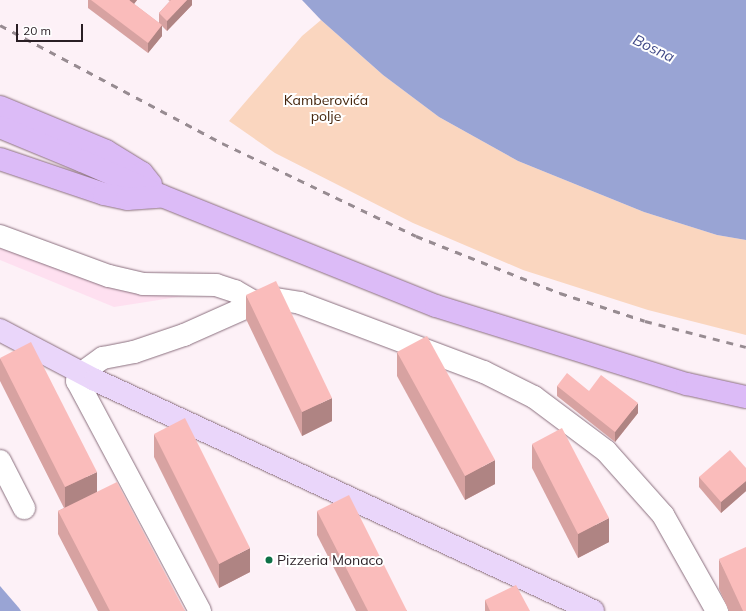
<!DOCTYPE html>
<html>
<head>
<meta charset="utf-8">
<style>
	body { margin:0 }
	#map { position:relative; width:746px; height:611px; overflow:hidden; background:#fdf1f7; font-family:Mulish,sans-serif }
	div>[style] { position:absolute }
	.built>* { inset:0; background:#fee0f0 }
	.green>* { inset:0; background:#fad6bf }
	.water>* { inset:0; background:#99a4d4 }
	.roads { filter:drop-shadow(0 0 1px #8b707f) drop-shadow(0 0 1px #8b707f) }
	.minor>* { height:22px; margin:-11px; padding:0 11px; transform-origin:11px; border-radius:11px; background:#fff }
	.major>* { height:22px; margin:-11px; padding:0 11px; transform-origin:11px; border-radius:11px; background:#ead6fa }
	.highway>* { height:22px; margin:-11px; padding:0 11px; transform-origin:11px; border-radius:11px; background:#dcbbf7 }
	.rail>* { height:3px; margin-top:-1.5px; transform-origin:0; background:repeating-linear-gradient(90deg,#978b91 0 7px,transparent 0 14px) }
	.wall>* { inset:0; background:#d7a2a1 }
	.shaded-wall>* { inset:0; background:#af8483 }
	.building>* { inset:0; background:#fabcbb }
	.dots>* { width:11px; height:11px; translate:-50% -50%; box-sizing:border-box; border:2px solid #fff; border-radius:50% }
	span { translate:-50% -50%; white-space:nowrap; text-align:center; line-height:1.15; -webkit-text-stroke:4px #fff; paint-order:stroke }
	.park-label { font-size:14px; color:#45250c }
	.poi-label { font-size:14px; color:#291e24 }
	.left { translate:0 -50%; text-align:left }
	.water-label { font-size:15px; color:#424b89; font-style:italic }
	.scale { position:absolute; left:16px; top:24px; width:67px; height:18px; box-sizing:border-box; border:2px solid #291e24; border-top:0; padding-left:5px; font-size:12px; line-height:14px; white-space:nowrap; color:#291e24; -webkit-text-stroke:3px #fff; paint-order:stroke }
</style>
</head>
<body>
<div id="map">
	<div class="built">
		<i style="clip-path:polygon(0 236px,197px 294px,114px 307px,0 260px)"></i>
	</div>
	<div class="green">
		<i style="clip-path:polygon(321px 20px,383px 75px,439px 117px,518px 161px,644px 212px,717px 235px,746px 240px,746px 335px,648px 310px,523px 270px,413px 223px,275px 153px,229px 121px,302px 36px)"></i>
	</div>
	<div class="water">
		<i style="clip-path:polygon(302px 0,746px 0,746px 240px,717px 235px,644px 212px,518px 161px,439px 117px,383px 75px,321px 20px)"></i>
		<i style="clip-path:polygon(0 586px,19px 608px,21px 611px,0 611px)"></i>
	</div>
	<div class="roads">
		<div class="minor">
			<i style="left:0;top:236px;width:116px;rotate:20.2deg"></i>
			<i style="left:109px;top:276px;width:35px;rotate:13deg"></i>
			<i style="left:143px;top:284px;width:73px;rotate:0.8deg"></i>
			<i style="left:216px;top:285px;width:20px;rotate:18deg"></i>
			<i style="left:235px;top:291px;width:24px;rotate:30deg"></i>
			<i style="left:0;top:461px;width:53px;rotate:62.9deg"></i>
			<i style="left:200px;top:611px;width:261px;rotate:-118.1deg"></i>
			<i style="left:77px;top:381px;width:9px;rotate:-58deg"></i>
			<i style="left:82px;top:373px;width:26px;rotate:-36deg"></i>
			<i style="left:103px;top:358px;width:32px;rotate:-11deg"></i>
			<i style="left:134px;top:352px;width:53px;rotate:-18.8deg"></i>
			<i style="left:184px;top:335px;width:79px;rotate:-24deg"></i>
			<i style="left:256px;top:303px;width:20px;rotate:-11deg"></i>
			<i style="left:276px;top:299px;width:24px;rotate:9deg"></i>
			<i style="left:300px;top:303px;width:197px;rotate:20.6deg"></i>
			<i style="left:484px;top:372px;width:56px;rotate:26.6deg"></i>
			<i style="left:534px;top:397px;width:90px;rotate:36.9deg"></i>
			<i style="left:606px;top:451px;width:86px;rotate:48.3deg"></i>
			<i style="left:663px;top:515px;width:110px;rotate:60.6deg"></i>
		</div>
		<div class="major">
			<i style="left:0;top:330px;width:107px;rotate:27.8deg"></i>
			<i style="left:95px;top:380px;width:549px;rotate:24.88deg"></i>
		</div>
		<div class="highway">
			<i style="left:0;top:107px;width:115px;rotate:22.5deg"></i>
			<i style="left:106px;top:151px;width:42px;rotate:31.4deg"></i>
			<i style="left:142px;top:173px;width:14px;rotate:51deg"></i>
			<i style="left:0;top:127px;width:89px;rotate:22.5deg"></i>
			<i style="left:82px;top:161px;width:87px;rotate:23.6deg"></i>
			<i style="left:162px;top:196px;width:295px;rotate:21.9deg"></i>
			<i style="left:436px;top:306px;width:263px;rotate:17.3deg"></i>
			<i style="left:687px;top:384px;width:60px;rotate:12.4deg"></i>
			<i style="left:0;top:159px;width:110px;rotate:18.6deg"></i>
			<i style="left:104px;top:194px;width:24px;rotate:12deg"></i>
			<i style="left:127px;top:199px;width:32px;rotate:-4deg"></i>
		</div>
	</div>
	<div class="rail">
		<i style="left:0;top:25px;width:251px;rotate:28deg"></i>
		<i style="left:222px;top:143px;width:215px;rotate:25.6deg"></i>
		<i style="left:416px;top:236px;width:155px;rotate:21.6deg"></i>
		<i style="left:560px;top:293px;width:89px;rotate:18.2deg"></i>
		<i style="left:645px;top:321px;width:104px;rotate:14.4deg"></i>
	</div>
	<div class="wall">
		<i style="clip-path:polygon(88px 0,137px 0,134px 4px,159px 23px,159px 13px,170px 1px,168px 0,192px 0,192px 5px,167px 31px,162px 26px,162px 36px,148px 53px,88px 8px)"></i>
		<i style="clip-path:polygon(246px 295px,332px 421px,302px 436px,246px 319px)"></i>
		<i style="clip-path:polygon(397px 352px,495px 484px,465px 500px,397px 376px)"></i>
		<i style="clip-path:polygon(0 358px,97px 492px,185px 611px,98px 611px,58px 534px,58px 511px,64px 508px,0 381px)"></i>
		<i style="clip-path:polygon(557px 386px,589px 391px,638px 413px,615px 442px,557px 396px)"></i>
		<i style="clip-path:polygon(154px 434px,250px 572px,219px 588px,154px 457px)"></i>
		<i style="clip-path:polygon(532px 444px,609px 542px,578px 558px,532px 468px)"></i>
		<i style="clip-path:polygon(746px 468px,746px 491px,721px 513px,699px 487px,699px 477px)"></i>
		<i style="clip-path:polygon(317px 511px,407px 611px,356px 611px,317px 535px)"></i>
		<i style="clip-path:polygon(719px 559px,746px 611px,729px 611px,719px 589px)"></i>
		<i style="clip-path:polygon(485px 600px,530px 611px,485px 611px)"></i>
	</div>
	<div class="shaded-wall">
		<i style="clip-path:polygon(130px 0,137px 0,130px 9px)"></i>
		<i style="clip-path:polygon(187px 0,192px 0,192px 5px,167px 31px,167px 21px)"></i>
		<i style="clip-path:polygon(162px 25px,162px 36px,148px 53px,148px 43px)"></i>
		<i style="clip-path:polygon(332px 398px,332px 421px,302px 436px,302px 412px)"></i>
		<i style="clip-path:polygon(638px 403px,638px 413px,615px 442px,615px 432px)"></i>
		<i style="clip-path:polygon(495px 460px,495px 484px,465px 500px,465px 476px)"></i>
		<i style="clip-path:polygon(97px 472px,97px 496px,65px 511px,65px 487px)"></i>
		<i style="clip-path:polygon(746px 481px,746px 491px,721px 513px,721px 502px)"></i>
		<i style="clip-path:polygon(609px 518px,609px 542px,578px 558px,578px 534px)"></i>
		<i style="clip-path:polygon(250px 548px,250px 572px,219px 588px,219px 564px)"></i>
	</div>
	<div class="building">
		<i style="clip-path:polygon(91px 0,129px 0,162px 25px,148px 43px)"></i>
		<i style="clip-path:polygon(171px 0,187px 0,167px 21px,159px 13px)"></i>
		<i style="clip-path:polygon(276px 281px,332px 398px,302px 412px,246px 295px)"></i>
		<i style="clip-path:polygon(427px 336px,495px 460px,465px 476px,397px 352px)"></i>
		<i style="clip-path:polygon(31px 342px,97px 472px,65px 487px,0 358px)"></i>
		<i style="clip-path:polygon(567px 373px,589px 391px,601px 375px,638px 403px,615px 432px,557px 386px)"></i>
		<i style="clip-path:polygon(185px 418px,250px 548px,219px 564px,154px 434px)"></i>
		<i style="clip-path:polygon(562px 428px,609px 518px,578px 534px,532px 444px)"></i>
		<i style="clip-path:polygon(730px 450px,746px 468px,746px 481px,721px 502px,699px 477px)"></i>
		<i style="clip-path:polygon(117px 482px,185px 611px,110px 611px,58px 511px)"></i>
		<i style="clip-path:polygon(349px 495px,407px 611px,368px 611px,317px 511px)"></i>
		<i style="clip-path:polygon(746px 547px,746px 611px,743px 611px,719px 559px)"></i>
		<i style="clip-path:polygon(516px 585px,530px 611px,490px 611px,485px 600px)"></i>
	</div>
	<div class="dots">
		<i style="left:269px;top:560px;background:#0e7147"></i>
	</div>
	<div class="park-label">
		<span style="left:326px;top:108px">Kamberovića<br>polje</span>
	</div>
	<div class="poi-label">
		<span class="left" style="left:277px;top:560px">Pizzeria Monaco</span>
	</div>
	<div class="water-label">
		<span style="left:654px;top:48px;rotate:26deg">Bosna</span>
	</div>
	<div class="scale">20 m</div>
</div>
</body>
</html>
